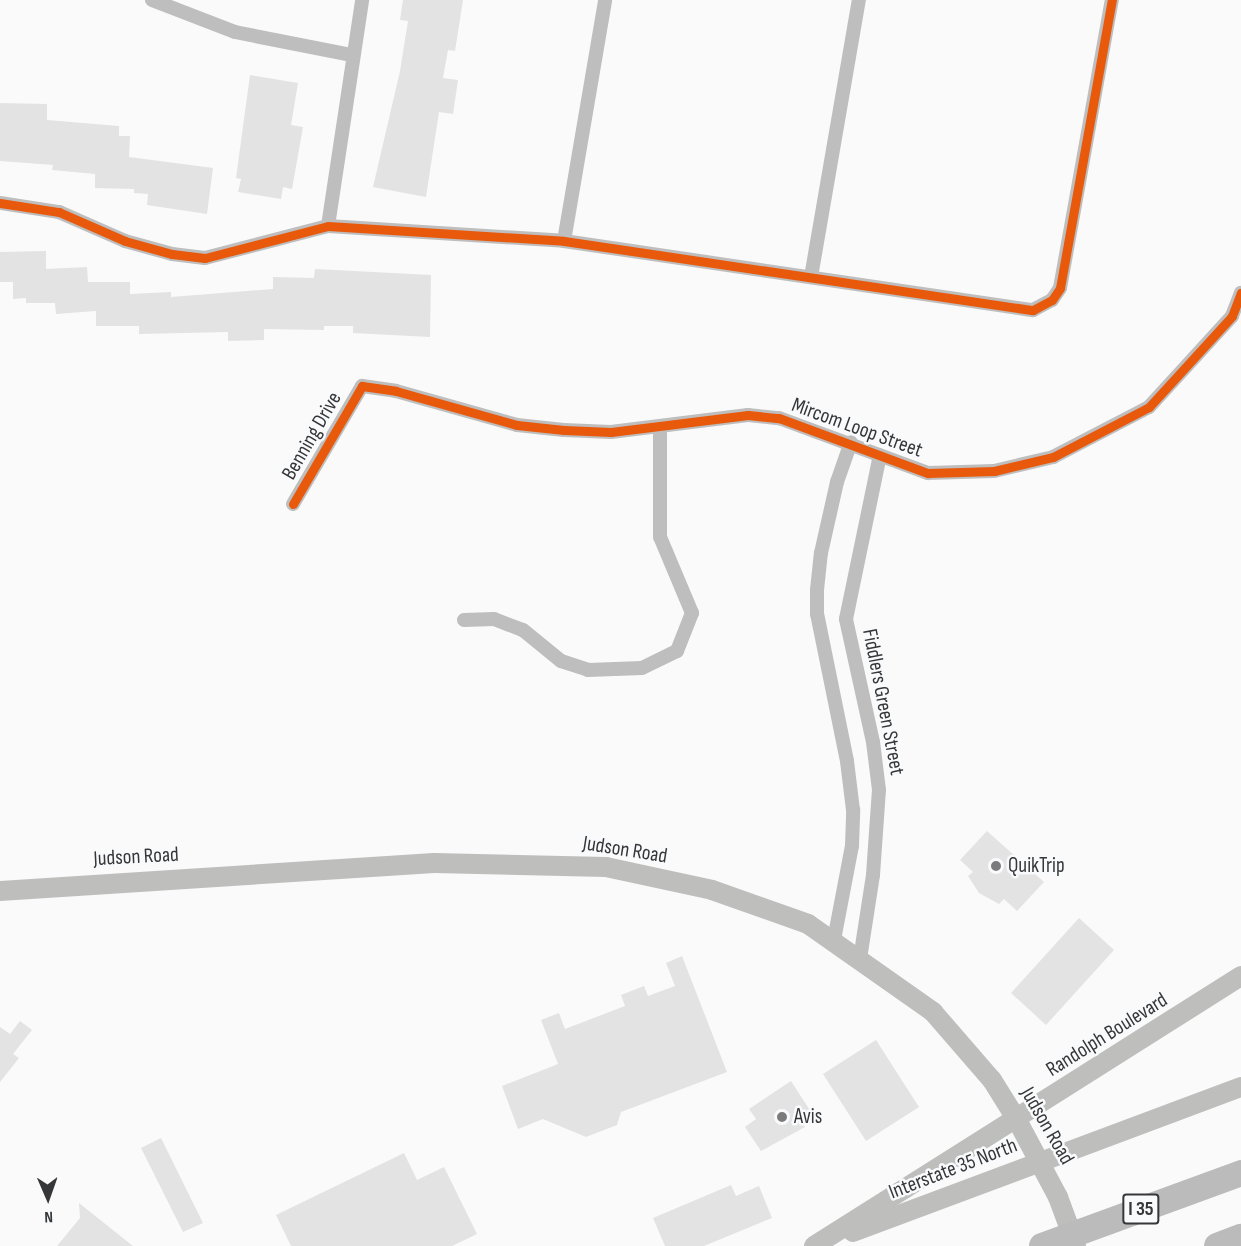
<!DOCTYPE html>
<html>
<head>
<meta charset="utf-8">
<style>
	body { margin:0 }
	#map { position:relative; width:1241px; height:1246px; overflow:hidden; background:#fafafb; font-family:"Sofia Sans Condensed",sans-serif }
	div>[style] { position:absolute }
	.building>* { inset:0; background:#e3e3e4 }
	.street>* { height:14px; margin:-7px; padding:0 7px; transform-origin:7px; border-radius:7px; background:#bebebe }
	.secondary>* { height:20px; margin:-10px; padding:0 10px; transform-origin:10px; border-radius:10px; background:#bebebd }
	.highway>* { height:26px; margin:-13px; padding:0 13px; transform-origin:13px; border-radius:13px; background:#bbb }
	.cycleway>* { height:9px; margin:-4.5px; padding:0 4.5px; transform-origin:4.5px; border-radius:4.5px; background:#e8590c }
	.dots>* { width:16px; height:16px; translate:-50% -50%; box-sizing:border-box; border:3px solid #f9fafc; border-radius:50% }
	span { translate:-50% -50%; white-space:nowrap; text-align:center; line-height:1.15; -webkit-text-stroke:5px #f9fafc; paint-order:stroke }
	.shield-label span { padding:2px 4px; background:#f9fafc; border:2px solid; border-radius:4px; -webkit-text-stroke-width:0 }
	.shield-label { font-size:20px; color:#363738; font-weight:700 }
	.street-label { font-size:21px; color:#363738 }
	.poi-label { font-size:21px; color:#363738 }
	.left { translate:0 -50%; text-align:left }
	.north { position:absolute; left:18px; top:1168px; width:60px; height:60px; -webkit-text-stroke:4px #f9fafc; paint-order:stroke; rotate:178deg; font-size:16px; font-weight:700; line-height:24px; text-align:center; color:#363738 }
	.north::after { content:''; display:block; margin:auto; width:21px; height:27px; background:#363738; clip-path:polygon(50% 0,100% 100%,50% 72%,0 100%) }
</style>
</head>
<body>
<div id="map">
	<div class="building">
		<i style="clip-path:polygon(403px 0,463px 0,455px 51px,448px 50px,443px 78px,458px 80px,453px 114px,439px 112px,426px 197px,373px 187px,400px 71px,408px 21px,400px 20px)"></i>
		<i style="clip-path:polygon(250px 75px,298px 83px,291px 125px,303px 127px,292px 189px,283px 187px,281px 199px,238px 192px,241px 179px,236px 178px)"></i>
		<i style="clip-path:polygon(0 103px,47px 104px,47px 120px,119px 126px,119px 136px,130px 136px,129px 157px,213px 168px,207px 214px,147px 205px,148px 194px,134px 193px,134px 189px,95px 188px,95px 174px,52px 170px,53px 165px,0 161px)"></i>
		<i style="clip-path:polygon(46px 251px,46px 269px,87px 267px,88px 282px,130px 282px,130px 294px,171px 292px,171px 297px,273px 289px,273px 277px,314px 278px,315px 269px,431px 275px,430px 337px,353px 333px,353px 326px,324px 326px,324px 330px,264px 329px,264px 340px,228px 341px,228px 332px,139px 334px,139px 326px,96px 326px,96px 311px,56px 314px,55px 303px,26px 303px,26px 298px,13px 299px,13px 282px,0 282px,0 252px)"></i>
		<i style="clip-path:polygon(987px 831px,1044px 882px,1017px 911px,1004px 899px,999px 904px,979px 893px,968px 876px,973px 872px,960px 860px)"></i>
		<i style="clip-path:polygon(1079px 918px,1114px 950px,1046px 1025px,1011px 993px)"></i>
		<i style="clip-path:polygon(682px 956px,727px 1072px,621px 1112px,617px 1125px,586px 1137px,543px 1119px,518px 1129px,502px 1086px,558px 1064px,541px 1020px,559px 1013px,565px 1029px,625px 1006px,621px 995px,644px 986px,648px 996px,675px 986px,666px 963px)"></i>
		<i style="clip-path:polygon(20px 1021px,32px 1030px,13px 1054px,19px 1058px,0 1082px,0 1027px,10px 1034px)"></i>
		<i style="clip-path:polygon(876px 1040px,919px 1107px,866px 1141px,823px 1074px)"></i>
		<i style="clip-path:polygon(791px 1081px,813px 1115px,802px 1122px,805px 1127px,761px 1151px,745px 1127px,756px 1119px,749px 1109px)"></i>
		<i style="clip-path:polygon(161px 1138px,203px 1223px,183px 1232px,141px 1148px)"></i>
		<i style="clip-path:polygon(404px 1153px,417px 1180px,444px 1167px,477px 1234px,452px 1246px,291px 1246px,276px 1215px)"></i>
		<i style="clip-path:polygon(731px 1185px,736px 1196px,759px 1186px,772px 1218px,704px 1246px,665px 1246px,653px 1218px)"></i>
		<i style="clip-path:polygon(79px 1203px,133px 1246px,57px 1246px,80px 1218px)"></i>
	</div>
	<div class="street">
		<i style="left:152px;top:0;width:89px;rotate:21.1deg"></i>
		<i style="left:235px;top:32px;width:118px;rotate:11.2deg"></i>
		<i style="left:0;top:203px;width:60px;rotate:8.7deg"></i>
		<i style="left:59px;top:212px;width:72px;rotate:23.7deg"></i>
		<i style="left:125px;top:241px;width:49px;rotate:15.5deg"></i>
		<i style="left:172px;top:254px;width:33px;rotate:7deg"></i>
		<i style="left:205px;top:258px;width:127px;rotate:-14.6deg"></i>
		<i style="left:328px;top:226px;width:236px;rotate:3.6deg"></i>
		<i style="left:564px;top:241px;width:474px;rotate:8.4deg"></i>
		<i style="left:1033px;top:310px;width:21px;rotate:-28deg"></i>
		<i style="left:1052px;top:300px;width:14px;rotate:-56deg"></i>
		<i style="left:1060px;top:288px;width:293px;rotate:-79.8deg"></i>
		<i style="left:328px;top:226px;width:229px;rotate:-81.4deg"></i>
		<i style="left:564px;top:241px;width:244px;rotate:-80.3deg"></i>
		<i style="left:811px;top:277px;width:281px;rotate:-80.2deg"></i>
		<i style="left:293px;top:504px;width:137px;rotate:-59.7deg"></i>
		<i style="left:362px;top:386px;width:34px;rotate:8deg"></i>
		<i style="left:396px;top:391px;width:126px;rotate:15.7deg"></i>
		<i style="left:517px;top:425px;width:47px;rotate:6.1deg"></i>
		<i style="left:564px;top:430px;width:47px;rotate:2.4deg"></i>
		<i style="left:611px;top:432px;width:138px;rotate:-7.1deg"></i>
		<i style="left:748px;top:415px;width:31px;rotate:6deg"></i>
		<i style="left:779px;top:418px;width:159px;rotate:20.3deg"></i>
		<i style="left:928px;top:473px;width:66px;rotate:-1.7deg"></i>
		<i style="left:994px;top:471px;width:61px;rotate:-13.3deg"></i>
		<i style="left:1053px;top:457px;width:108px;rotate:-27.5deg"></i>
		<i style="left:1149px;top:407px;width:123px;rotate:-47.6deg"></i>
		<i style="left:1232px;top:316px;width:25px;rotate:-69deg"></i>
		<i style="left:464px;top:620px;width:30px;rotate:-2deg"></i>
		<i style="left:494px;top:619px;width:31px;rotate:21deg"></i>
		<i style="left:523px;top:630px;width:49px;rotate:39.2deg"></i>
		<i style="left:561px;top:661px;width:28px;rotate:18deg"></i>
		<i style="left:588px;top:670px;width:54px;rotate:-2.1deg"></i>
		<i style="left:642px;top:668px;width:39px;rotate:-26deg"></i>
		<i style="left:677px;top:651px;width:41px;rotate:-68.5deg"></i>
		<i style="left:692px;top:613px;width:82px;rotate:-112.8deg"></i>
		<i style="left:660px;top:537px;width:110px;rotate:-90deg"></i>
		<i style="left:834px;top:940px;width:96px;rotate:-79.2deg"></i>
		<i style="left:852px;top:846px;width:36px;rotate:-88deg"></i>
		<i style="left:853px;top:810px;width:49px;rotate:-97deg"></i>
		<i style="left:847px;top:761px;width:150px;rotate:-101.5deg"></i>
		<i style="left:817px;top:614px;width:24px;rotate:-90deg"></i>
		<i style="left:817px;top:590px;width:37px;rotate:-84deg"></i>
		<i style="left:821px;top:553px;width:73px;rotate:-77.3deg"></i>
		<i style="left:837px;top:482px;width:42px;rotate:-70.7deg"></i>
		<i style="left:860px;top:959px;width:85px;rotate:-81.2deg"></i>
		<i style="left:873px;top:875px;width:85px;rotate:-86deg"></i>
		<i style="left:879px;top:790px;width:48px;rotate:-97.1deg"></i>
		<i style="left:873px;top:742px;width:126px;rotate:-102.4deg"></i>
		<i style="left:846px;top:619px;width:167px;rotate:-78.3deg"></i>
	</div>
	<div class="secondary">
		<i style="left:0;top:891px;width:435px;rotate:-3.7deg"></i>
		<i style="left:434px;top:863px;width:172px;rotate:1.3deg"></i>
		<i style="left:606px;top:867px;width:108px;rotate:12.2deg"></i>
		<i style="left:712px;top:890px;width:102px;rotate:19.5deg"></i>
		<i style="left:808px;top:924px;width:153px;rotate:35.1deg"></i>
		<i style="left:933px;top:1012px;width:90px;rotate:49.1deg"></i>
		<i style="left:992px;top:1080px;width:47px;rotate:58deg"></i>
		<i style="left:1017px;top:1120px;width:87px;rotate:62deg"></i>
		<i style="left:1058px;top:1197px;width:52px;rotate:69.8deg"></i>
		<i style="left:853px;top:1232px;width:414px;rotate:-20.5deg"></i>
		<i style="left:814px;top:1246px;width:505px;rotate:-32.31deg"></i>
	</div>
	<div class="highway">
		<i style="left:1042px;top:1246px;width:212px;rotate:-20.1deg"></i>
		<i style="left:1217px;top:1246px;width:26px;rotate:-21deg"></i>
	</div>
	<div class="cycleway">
		<i style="left:0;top:203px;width:60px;rotate:8.7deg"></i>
		<i style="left:59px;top:212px;width:72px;rotate:23.7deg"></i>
		<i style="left:125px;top:241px;width:49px;rotate:15.5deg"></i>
		<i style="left:172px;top:254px;width:33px;rotate:7deg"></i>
		<i style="left:205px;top:258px;width:127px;rotate:-14.6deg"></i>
		<i style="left:328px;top:226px;width:236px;rotate:3.6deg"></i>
		<i style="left:564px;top:241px;width:474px;rotate:8.4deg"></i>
		<i style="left:1033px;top:310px;width:21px;rotate:-28deg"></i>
		<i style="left:1052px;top:300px;width:14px;rotate:-56deg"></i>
		<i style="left:1060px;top:288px;width:293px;rotate:-79.8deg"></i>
		<i style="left:293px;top:504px;width:137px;rotate:-59.7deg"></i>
		<i style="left:362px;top:386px;width:34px;rotate:8deg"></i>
		<i style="left:396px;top:391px;width:126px;rotate:15.7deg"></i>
		<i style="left:517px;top:425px;width:47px;rotate:6.1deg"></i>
		<i style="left:564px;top:430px;width:47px;rotate:2.4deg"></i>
		<i style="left:611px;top:432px;width:138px;rotate:-7.1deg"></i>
		<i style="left:748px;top:415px;width:31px;rotate:6deg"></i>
		<i style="left:779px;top:418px;width:159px;rotate:20.3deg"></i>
		<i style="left:928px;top:473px;width:66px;rotate:-1.7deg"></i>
		<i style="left:994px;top:471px;width:61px;rotate:-13.3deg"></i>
		<i style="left:1053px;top:457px;width:108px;rotate:-27.5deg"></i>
		<i style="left:1149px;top:407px;width:123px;rotate:-47.6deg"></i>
		<i style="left:1232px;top:316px;width:25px;rotate:-69deg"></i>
	</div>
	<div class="dots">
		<i style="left:996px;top:866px;background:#7b7b7c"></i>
		<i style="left:782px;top:1117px;background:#7b7b7c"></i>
	</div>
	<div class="shield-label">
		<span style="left:1141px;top:1209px">I 35</span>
	</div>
	<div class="street-label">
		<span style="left:857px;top:428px;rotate:20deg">Mircom Loop Street</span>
		<span style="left:312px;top:436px;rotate:-60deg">Benning Drive</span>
		<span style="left:883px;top:702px;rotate:79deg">Fiddlers Green Street</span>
		<span style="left:625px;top:850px;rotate:9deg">Judson Road</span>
		<span style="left:136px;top:857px;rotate:-3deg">Judson Road</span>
		<span style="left:1107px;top:1035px;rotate:-32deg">Randolph Boulevard</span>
		<span style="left:1047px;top:1126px;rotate:60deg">Judson Road</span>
		<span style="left:953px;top:1169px;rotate:-21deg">Interstate 35 North</span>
	</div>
	<div class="poi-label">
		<span class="left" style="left:1008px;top:866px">QuikTrip</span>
		<span class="left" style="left:794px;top:1117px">Avis</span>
	</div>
	<div class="north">N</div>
</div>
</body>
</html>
